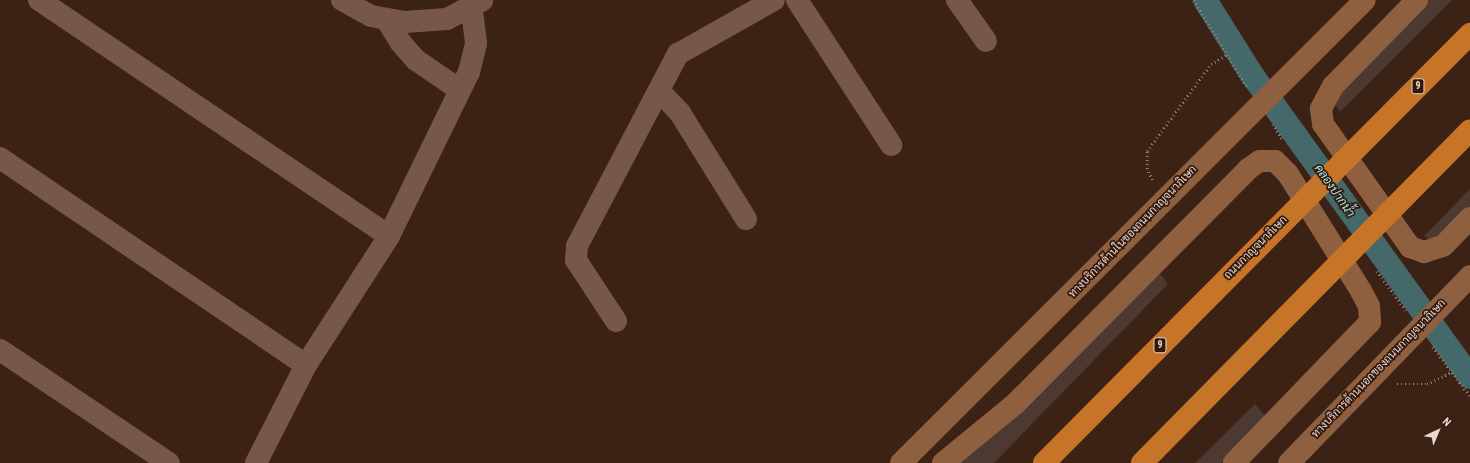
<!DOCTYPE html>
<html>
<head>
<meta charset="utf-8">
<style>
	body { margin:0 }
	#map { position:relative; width:1470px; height:463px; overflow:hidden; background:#3c2215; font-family:"Roboto Condensed",Sarabun,sans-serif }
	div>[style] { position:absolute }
	.green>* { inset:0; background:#4c3a32 }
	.canal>* { height:24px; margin:-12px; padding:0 12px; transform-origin:12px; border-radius:12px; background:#45696a }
	.path>* { height:2.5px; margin-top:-1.25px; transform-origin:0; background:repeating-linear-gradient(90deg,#947e73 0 1px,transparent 0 4px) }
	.street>* { height:22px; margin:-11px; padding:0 11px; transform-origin:11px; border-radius:11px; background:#765749 }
	.secondary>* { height:22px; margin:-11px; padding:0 11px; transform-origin:11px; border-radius:11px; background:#8e603f }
	.highway>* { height:22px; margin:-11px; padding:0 11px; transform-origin:11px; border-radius:11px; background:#c67528 }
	span { translate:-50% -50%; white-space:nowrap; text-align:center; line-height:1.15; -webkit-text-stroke:3.5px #32180c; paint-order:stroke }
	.shield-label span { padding:1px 3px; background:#32180c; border:1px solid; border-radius:3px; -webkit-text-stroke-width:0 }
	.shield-label { font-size:10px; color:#ead7cf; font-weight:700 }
	.street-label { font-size:11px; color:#ead7cf }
	.water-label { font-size:12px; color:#a2e9eb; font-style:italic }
	.north { position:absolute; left:1418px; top:411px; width:40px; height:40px; -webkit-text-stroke:3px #32180c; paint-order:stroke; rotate:44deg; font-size:11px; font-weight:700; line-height:16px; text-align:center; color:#ead7cf }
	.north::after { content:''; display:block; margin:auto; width:14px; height:18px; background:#ead7cf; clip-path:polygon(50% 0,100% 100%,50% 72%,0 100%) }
</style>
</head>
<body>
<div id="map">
	<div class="green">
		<i style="clip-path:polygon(1428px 0,1452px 0,1340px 112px,1335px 104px,1335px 95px)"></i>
		<i style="clip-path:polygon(1470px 189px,1470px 209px,1445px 234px,1431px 240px,1424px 236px)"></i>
		<i style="clip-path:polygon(1157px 270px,1168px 284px,994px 463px,959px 463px)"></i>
		<i style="clip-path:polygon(1255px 404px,1266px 417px,1221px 463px,1195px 463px)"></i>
	</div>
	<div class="canal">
		<i style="left:1205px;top:0;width:89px;rotate:57.9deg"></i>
		<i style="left:1252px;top:75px;width:372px;rotate:54.2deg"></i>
	</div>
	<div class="path">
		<i style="left:1194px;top:0;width:102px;rotate:58.7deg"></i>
		<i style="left:1273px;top:124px;width:19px;rotate:58deg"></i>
		<i style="left:1152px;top:180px;width:12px;rotate:-114deg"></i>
		<i style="left:1147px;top:169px;width:18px;rotate:-90deg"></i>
		<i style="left:1147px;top:151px;width:108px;rotate:-53.7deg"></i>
		<i style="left:1211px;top:64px;width:17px;rotate:-31deg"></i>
		<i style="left:1377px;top:271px;width:49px;rotate:53.4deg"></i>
		<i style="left:1433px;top:347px;width:61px;rotate:52.9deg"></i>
		<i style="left:1397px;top:384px;width:30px"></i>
		<i style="left:1427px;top:384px;width:28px;rotate:-26deg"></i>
	</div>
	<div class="street">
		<i style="left:39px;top:0;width:422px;rotate:34deg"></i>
		<i style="left:342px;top:0;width:33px;rotate:29deg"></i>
		<i style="left:371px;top:16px;width:35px;rotate:10deg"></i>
		<i style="left:405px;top:22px;width:42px;rotate:-4.1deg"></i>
		<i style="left:447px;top:19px;width:40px;rotate:-28deg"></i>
		<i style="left:797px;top:0;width:173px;rotate:57deg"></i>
		<i style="left:957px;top:0;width:50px;rotate:54.7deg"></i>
		<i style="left:386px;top:19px;width:28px;rotate:58deg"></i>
		<i style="left:401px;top:43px;width:23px;rotate:49deg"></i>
		<i style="left:416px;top:60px;width:53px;rotate:34.3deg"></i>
		<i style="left:659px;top:91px;width:30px;rotate:46deg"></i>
		<i style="left:680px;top:113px;width:125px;rotate:58.1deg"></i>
		<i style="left:0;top:158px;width:369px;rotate:34.1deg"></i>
		<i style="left:616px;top:321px;width:73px;rotate:-123.3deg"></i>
		<i style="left:576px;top:260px;width:14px;rotate:-86deg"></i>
		<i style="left:577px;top:246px;width:217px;rotate:-62.3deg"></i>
		<i style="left:678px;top:54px;width:110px;rotate:-29.4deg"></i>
		<i style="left:0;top:350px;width:203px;rotate:33.8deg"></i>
		<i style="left:256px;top:463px;width:110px;rotate:-63deg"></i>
		<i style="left:306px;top:365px;width:153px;rotate:-57.2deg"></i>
		<i style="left:389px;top:236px;width:182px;rotate:-64deg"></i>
		<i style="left:469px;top:72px;width:30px;rotate:-76deg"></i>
		<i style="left:476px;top:43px;width:34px;rotate:-97deg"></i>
	</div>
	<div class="secondary">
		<i style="left:1417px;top:0;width:120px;rotate:134.3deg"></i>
		<i style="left:1333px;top:86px;width:26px;rotate:118deg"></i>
		<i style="left:1321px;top:109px;width:15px;rotate:82deg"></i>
		<i style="left:1323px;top:124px;width:151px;rotate:54.7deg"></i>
		<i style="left:1410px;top:247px;width:15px;rotate:20deg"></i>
		<i style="left:1424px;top:252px;width:20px;rotate:-18deg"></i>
		<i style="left:1443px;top:246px;width:39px;rotate:-46deg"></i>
		<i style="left:901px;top:463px;width:655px;rotate:-44.94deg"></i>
		<i style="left:943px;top:463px;width:93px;rotate:-39.3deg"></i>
		<i style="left:1015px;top:404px;width:331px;rotate:-45.2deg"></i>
		<i style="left:1248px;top:169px;width:14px;rotate:-34deg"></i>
		<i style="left:1260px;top:161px;width:15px"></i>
		<i style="left:1275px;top:161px;width:18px;rotate:45deg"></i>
		<i style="left:1288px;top:174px;width:138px;rotate:58deg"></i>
		<i style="left:1361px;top:291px;width:17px;rotate:62deg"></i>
		<i style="left:1369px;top:306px;width:16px;rotate:86deg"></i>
		<i style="left:1370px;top:322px;width:196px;rotate:134deg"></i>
		<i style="left:1289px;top:463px;width:260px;rotate:-45.9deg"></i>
	</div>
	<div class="highway">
		<i style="left:1044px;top:463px;width:605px;rotate:-45.2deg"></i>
		<i style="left:1142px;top:463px;width:467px;rotate:-45.4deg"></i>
	</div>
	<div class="shield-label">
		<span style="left:1418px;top:86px">9</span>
		<span style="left:1160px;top:345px">9</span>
	</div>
	<div class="street-label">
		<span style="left:1133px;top:232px;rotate:-46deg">ทางบริการด้านในของถนนกาญจนาภิเษก</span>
		<span style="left:1256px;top:248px;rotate:-45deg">ถนนกาญจนาภิเษก</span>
		<span style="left:1379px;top:369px;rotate:-46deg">ทางบริการด้านนอกของถนนกาญจนาภิเษก</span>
	</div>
	<div class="water-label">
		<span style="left:1334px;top:191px;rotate:55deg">คลองปากน้ำ</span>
	</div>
	<div class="north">N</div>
</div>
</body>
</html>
